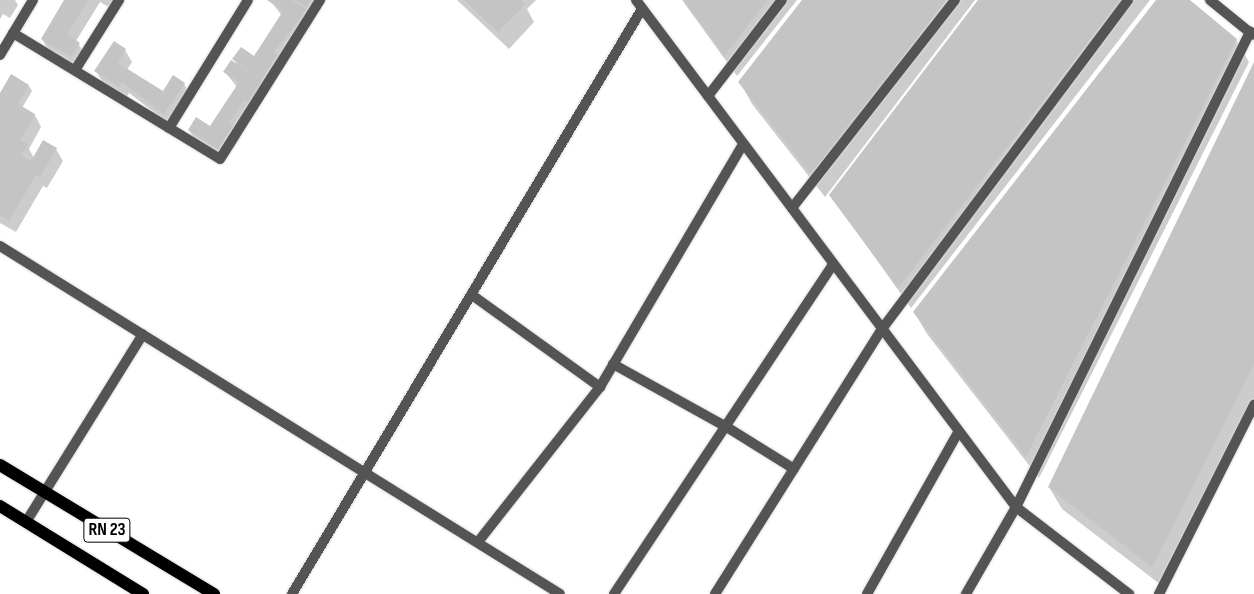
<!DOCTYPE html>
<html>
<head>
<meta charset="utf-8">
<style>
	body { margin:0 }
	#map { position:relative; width:1254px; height:594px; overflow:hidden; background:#fff; font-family:"Sofia Sans Condensed",sans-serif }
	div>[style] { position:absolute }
	.shadow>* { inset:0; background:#0003 }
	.building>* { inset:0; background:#c4c4c4 }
	.roads { filter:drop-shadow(0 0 1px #dbdbdb) drop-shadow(0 0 1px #dbdbdb) }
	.street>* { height:10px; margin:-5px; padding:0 5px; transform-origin:5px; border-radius:5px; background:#545454 }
	.primary>* { height:12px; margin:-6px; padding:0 6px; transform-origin:6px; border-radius:6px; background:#000 }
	span { translate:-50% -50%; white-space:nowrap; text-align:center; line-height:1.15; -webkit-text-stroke:4.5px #fff; paint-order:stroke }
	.shield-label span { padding:1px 4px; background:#fff; border:1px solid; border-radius:4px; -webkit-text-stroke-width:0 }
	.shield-label { font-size:18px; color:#000; font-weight:700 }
</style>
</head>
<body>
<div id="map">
	<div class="shadow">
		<i style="clip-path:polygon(0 0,15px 0,18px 5px,10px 18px,3px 14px,0 19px)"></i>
		<i style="clip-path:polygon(66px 0,121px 0,114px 10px,100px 2px,76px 41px,86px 55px,78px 68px,49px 51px,42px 39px)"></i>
		<i style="clip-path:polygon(270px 0,326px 0,313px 18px,309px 15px,313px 22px,281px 62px,284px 67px,269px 90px,265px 87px,268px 93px,255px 113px,251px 111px,237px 133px,240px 138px,225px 161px,196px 142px,189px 130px,210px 128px,237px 87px,225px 72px,237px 65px,234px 59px,255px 57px,282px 16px)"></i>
		<i style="clip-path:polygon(457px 0,536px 0,527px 9px,534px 22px,509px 49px)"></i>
		<i style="clip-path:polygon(682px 0,797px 0,737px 76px)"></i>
		<i style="clip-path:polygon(803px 0,975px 0,825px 197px,752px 104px,740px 82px)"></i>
		<i style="clip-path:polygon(979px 0,1150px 0,911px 308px,831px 196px)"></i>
		<i style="clip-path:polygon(1158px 0,1188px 0,1236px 40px,1249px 62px,1039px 478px,927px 334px,914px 312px)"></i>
		<i style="clip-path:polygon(114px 43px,125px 50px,132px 62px,127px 70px,163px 93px,184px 84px,191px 96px,171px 125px,129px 93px,126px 98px,103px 83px,96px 71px)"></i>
		<i style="clip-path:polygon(1254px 65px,1254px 411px,1165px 588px,1062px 509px,1049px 487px)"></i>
		<i style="clip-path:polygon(29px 86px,32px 91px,22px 108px,35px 115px,41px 127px,29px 149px,34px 158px,56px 149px,63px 161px,47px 188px,43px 186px,16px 232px,0 223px,0 95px)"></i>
	</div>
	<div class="building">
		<i style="clip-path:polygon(64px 0,88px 0,67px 34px,80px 43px,71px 57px,41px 39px)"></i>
		<i style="clip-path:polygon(267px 0,292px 0,307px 10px,274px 52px,278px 55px,262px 79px,232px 59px,241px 47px,254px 56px,283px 11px)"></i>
		<i style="clip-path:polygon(295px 0,311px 0,306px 7px)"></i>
		<i style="clip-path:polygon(464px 0,521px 0,525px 4px,498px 32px)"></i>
		<i style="clip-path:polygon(684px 0,768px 0,724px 56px)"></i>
		<i style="clip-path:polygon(802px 0,946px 0,812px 176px,738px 82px)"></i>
		<i style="clip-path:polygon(978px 0,1121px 0,898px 288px,829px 195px)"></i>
		<i style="clip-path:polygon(1156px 0,1190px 0,1237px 39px,1026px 457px,913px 312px)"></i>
		<i style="clip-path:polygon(114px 41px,126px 49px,118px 63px,163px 91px,173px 75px,185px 83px,164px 114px,122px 82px,119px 87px,94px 71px)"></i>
		<i style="clip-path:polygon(231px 60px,263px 80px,248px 102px,244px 100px,229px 123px,234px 125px,218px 149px,188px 130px,196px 117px,210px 126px,239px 82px,223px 72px)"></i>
		<i style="clip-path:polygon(1254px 62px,1254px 365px,1152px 567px,1048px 487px)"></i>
		<i style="clip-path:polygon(11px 74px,29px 85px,18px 104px,35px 114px,20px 140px,28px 144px,21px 155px,31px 161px,43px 140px,57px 148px,40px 177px,36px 175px,9px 221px,0 215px,0 93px)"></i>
	</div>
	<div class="roads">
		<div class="street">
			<i style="left:636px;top:0;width:634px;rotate:53.15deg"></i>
			<i style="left:1016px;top:507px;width:143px;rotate:37.6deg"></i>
			<i style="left:1210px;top:0;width:55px;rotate:39.1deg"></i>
			<i style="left:13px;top:33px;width:242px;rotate:31.3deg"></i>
			<i style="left:220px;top:159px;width:188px;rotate:-57.8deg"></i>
			<i style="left:0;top:55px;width:64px;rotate:-59deg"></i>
			<i style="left:75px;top:70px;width:83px;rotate:-57.8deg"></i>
			<i style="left:708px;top:96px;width:121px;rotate:-52.4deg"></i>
			<i style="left:169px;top:128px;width:150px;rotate:-58.3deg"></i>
			<i style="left:792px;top:208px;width:264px;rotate:-51.9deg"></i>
			<i style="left:0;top:246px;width:659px;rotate:31.86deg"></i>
			<i style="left:472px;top:295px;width:158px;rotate:35.7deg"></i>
			<i style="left:613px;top:364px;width:128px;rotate:29deg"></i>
			<i style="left:725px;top:426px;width:81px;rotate:31.9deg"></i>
			<i style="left:26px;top:522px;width:221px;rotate:-58.1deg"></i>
			<i style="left:478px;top:542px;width:197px;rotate:-51.8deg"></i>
			<i style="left:600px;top:387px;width:282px;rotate:-59.5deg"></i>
			<i style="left:292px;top:594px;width:682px;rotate:-59.11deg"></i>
			<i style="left:614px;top:594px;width:396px;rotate:-56.4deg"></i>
			<i style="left:715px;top:594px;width:313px;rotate:-57.8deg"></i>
			<i style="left:882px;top:329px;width:411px;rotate:-53.2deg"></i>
			<i style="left:867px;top:594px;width:187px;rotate:-60.6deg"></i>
			<i style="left:966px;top:594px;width:100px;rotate:-60.1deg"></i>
			<i style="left:1016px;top:507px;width:530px;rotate:-63.77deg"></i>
			<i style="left:1159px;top:594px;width:212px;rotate:-63.3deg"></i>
		</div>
		<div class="primary">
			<i style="left:0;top:465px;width:250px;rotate:31.1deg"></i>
			<i style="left:0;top:506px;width:168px;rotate:31.6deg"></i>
		</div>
	</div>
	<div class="shield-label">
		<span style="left:107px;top:530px">RN 23</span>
	</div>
</div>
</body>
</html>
